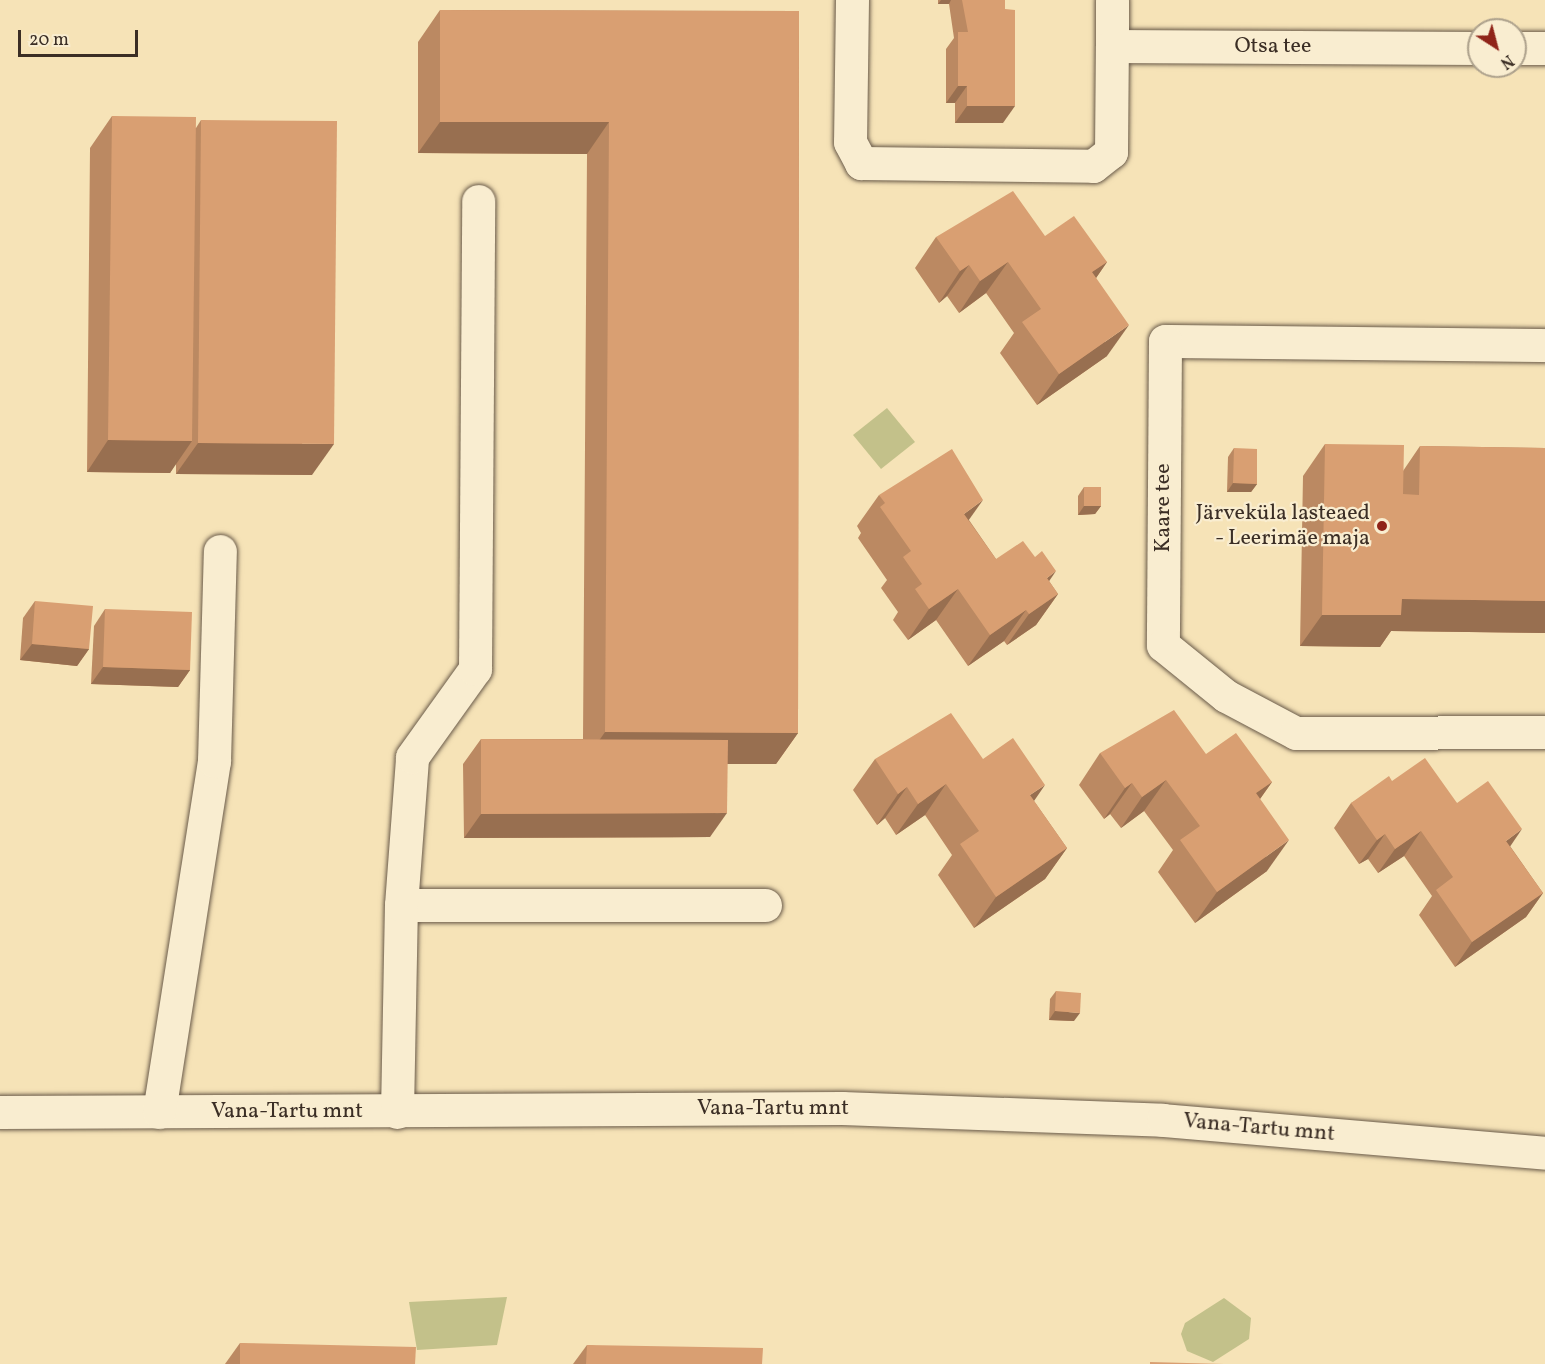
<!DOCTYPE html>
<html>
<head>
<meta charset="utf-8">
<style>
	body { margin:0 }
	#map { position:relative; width:1545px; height:1364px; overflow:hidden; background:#f6e3b7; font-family:Vollkorn,serif }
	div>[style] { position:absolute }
	.green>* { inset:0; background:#c3c18a }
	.roads { filter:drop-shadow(0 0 2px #6a5b4a) drop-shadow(0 0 2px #6a5b4a) }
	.minor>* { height:33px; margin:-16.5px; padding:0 16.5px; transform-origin:16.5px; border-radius:16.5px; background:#f9edd0 }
	.wall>* { inset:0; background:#bb8962 }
	.shaded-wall>* { inset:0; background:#986f50 }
	.building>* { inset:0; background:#d99f72 }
	.dots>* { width:16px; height:16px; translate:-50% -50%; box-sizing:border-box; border:3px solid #f9edd0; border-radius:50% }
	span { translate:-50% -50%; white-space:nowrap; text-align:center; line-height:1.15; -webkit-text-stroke:4.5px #f9edd0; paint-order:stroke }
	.street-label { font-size:22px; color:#3b2e25 }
	.poi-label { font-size:22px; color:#3b2e25 }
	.right { translate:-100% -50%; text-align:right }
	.north { position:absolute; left:1467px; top:18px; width:60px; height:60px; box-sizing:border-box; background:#f9edd0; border:2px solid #ada18c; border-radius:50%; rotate:144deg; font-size:16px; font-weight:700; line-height:24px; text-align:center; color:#3b2e25 }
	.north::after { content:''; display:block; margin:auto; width:21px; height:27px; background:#8f2418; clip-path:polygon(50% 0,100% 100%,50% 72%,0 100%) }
	.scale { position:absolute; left:18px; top:30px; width:120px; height:27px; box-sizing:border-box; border:3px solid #3b2e25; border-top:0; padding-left:8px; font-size:18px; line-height:21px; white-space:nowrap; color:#3b2e25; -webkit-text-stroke:4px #f9edd0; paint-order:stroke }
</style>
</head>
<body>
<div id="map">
	<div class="green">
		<i style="clip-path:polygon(887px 408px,915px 442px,881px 469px,853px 435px)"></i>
		<i style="clip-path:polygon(507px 1297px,497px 1345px,417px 1350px,409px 1302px)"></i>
		<i style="clip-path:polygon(1224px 1298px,1251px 1318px,1249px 1339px,1213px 1362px,1187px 1351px,1181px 1334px,1185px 1323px)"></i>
	</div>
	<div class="roads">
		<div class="minor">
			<i style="left:852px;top:0;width:142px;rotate:90.8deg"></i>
			<i style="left:850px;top:142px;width:24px;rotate:62deg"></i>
			<i style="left:861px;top:163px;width:232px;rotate:0.7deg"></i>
			<i style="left:1093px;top:166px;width:23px;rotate:-38deg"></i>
			<i style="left:1111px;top:152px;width:106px;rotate:-89.5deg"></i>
			<i style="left:1112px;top:0;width:46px;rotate:90deg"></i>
			<i style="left:1112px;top:46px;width:367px;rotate:0.3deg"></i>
			<i style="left:1515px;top:48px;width:30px"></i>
			<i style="left:1545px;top:345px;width:380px;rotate:-179.4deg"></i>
			<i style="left:1165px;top:341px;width:304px;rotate:90.4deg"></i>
			<i style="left:1163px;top:645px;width:81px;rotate:39deg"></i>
			<i style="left:1226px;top:696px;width:79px;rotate:27.9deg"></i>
			<i style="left:1296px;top:733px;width:249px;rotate:-0.2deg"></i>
			<i style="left:401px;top:905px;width:364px"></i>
			<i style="left:0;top:1112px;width:842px;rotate:-0.27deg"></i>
			<i style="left:842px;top:1108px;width:321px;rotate:2.1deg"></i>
			<i style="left:1163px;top:1120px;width:383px;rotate:4.9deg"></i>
			<i style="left:159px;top:1112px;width:355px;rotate:-81.1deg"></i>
			<i style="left:214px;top:761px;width:210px;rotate:-88.4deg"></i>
			<i style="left:397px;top:1112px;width:207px;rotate:-88.9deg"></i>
			<i style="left:401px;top:905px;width:148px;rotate:-85.7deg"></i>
			<i style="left:412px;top:757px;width:108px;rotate:-54.4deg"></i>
			<i style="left:475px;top:669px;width:468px;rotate:-89.6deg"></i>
		</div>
	</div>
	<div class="wall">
		<i style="clip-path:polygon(938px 0,1005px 0,1003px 123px,955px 123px,955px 103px,946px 103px,946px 49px,954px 38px,949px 4px,938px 4px)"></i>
		<i style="clip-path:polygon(440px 10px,799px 11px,798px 733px,776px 764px,727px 764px,710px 837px,464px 838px,463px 764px,481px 739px,583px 739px,587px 154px,418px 153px,418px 42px)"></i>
		<i style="clip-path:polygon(112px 116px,196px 128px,201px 120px,312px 475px,176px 474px,176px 463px,170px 473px,87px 472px,90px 148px)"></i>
		<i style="clip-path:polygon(1045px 236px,1107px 262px,1096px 278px,1107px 356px,1037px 405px,1000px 353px,1014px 333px,986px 293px,959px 313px,947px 296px,939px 303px,915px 268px,936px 237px)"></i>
		<i style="clip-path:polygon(1325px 444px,1403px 471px,1420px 446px,1545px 448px,1545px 633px,1391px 631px,1380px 647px,1300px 646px,1303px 476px)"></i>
		<i style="clip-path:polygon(1234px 448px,1257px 484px,1251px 492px,1227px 492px,1228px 457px)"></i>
		<i style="clip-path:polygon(1084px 487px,1101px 506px,1095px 514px,1078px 515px,1078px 496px)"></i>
		<i style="clip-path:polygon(879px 495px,969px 520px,996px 559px,1049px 581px,1058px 594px,1036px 625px,1007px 645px,1004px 641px,968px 666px,936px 620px,908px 640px,893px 620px,898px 612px,881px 588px,887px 580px,858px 538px,861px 533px,857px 526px)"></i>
		<i style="clip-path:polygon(35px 601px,89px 649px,77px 666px,20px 660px,23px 618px)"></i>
		<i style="clip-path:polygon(105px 609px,190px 670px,178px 687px,91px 684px,94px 626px)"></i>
		<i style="clip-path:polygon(1100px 753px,1206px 754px,1272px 782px,1260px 799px,1267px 871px,1195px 923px,1158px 872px,1173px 850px,1144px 811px,1121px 828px,1110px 814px,1104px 819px,1079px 785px)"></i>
		<i style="clip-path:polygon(875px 759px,983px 759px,1034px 801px,1067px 848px,1045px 879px,974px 928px,938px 875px,952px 855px,925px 815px,896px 835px,885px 818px,877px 825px,853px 790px)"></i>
		<i style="clip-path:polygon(1392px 781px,1457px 803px,1510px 846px,1543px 893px,1526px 917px,1455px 967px,1419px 915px,1432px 896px,1404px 856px,1378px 873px,1368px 859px,1359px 864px,1334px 828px,1351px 803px)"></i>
		<i style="clip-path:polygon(1056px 991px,1074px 1021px,1049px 1020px,1050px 999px)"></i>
		<i style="clip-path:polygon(240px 1343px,415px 1364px,225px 1364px)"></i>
		<i style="clip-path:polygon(587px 1345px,762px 1364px,573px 1364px)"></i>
	</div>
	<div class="shaded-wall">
		<i style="clip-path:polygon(941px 0,951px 0,949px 4px,938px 4px)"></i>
		<i style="clip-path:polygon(958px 86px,967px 86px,955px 103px,946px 103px)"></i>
		<i style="clip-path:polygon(967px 106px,1015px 106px,1003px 123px,955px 123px)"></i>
		<i style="clip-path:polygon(440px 122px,609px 122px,587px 154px,418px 153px)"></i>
		<i style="clip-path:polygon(1008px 262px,986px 293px,959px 313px,980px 281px)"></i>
		<i style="clip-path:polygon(1107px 262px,1085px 294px,1092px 272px)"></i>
		<i style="clip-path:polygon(969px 265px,947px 296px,939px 303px,960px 271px)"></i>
		<i style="clip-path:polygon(1129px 325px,1107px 356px,1037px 405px,1059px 374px)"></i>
		<i style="clip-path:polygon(108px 440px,192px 441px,170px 473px,87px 472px)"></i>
		<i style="clip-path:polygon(198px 443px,334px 444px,312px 475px,176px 474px)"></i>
		<i style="clip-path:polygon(1233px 483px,1257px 484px,1251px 492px,1227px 492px)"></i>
		<i style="clip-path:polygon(983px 500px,961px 531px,964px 514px)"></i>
		<i style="clip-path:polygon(1084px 506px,1101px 506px,1095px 514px,1078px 515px)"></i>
		<i style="clip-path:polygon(1056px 571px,1035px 602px,1047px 578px)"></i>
		<i style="clip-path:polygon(958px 589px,936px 620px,908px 640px,929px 609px)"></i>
		<i style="clip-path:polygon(1058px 594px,1036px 625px,1007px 645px,1029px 614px)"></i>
		<i style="clip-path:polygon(1402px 599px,1545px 601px,1545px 633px,1391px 631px,1380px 647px,1300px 646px,1322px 615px)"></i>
		<i style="clip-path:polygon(1026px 610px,1004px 641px,968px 666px,990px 635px)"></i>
		<i style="clip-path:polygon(32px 644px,89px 649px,77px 666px,20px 660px)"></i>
		<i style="clip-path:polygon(103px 667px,190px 670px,178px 687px,91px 684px)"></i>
		<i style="clip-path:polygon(605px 732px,798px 733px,776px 764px,583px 764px)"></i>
		<i style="clip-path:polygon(1166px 780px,1144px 811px,1121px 828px,1142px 797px)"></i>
		<i style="clip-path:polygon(1272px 782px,1250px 813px,1256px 793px)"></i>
		<i style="clip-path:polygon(1132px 783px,1110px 814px,1104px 819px,1125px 788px)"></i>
		<i style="clip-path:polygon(946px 784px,925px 815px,896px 835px,918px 804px)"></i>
		<i style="clip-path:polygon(1045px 785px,1023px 817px,1030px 795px)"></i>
		<i style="clip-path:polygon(907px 787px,885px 818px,877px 825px,898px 794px)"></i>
		<i style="clip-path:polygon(727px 813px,710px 837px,464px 838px,481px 814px)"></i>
		<i style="clip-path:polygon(1522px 829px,1505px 854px,1506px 841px)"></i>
		<i style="clip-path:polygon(1421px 831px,1404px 856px,1378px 873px,1395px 849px)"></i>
		<i style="clip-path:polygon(1385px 834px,1368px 859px,1359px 864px,1377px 840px)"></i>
		<i style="clip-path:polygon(1289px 840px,1267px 871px,1195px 923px,1217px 892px)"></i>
		<i style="clip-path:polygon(1067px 848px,1045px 879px,974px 928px,996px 897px)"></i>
		<i style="clip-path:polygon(1543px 893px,1526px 917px,1455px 967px,1472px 942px)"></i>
		<i style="clip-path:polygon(1055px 1011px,1080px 1013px,1074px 1021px,1049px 1020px)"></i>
	</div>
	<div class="building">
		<i style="clip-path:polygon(962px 0,1005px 0,1005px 9px,1015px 10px,1015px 106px,967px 106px,967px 86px,958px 86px,958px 32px,968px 32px)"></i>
		<i style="clip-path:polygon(440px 10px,799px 11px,798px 733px,605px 732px,609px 122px,440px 122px)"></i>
		<i style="clip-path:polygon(112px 116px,196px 117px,192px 441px,108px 440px)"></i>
		<i style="clip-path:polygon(201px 120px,337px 121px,334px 444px,198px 443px)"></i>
		<i style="clip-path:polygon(1013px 191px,1045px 236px,1074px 216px,1107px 262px,1092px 272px,1129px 325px,1059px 374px,1022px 322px,1041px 309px,1008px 262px,980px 281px,969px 265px,960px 271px,936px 237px)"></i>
		<i style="clip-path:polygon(1325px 444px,1404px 445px,1403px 494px,1419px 495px,1420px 446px,1545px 448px,1545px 601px,1402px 599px,1401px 615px,1322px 615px)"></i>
		<i style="clip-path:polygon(1234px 448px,1257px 449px,1257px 484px,1233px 483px)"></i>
		<i style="clip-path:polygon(952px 449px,983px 500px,964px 514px,996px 559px,1023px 541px,1035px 557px,1042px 551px,1056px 571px,1047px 578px,1058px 594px,1029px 614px,1026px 610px,990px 635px,958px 589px,929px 609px,915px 589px,922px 584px,903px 557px,911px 551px,880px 507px,885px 503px,879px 495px)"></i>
		<i style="clip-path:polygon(1084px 487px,1101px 487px,1101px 506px,1084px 506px)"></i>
		<i style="clip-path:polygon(35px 601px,93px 606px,89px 649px,32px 644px)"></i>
		<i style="clip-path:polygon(105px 609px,192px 612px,190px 670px,103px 667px)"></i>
		<i style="clip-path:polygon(1174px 710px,1206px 754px,1236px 733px,1272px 782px,1256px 793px,1289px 840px,1217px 892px,1180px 840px,1200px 826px,1166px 780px,1142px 797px,1132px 783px,1125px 788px,1100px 753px)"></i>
		<i style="clip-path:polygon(951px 713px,983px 759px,1013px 738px,1045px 785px,1030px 795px,1067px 848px,996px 897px,960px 844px,979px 831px,946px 784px,918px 804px,907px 787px,898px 794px,875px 759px)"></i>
		<i style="clip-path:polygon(481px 739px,728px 740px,727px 813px,481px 814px)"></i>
		<i style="clip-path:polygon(1425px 758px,1457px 803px,1488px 781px,1522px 829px,1506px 841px,1543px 893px,1472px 942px,1436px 890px,1453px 877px,1421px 831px,1395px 849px,1385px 834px,1377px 840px,1351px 803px,1389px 776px,1392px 781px)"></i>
		<i style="clip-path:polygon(1056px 991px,1081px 993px,1080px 1013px,1055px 1011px)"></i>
		<i style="clip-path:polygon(240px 1343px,416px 1347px,415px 1364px,240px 1364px)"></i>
		<i style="clip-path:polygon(587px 1345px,763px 1348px,762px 1364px,586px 1364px)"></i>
		<i style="clip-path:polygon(1150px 1362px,1224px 1364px,1150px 1364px)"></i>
	</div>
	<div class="dots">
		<i style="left:1382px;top:526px;background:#8f2418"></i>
	</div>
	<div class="street-label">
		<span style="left:1273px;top:47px">Otsa tee</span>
		<span style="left:1164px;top:508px;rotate:-90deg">Kaare tee</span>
		<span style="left:773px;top:1109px">Vana-Tartu mnt</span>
		<span style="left:287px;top:1112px">Vana-Tartu mnt</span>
		<span style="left:1259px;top:1128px;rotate:5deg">Vana-Tartu mnt</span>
	</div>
	<div class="poi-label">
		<span class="right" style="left:1370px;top:526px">Järveküla lasteaed<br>- Leerimäe maja</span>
	</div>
	<div class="north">N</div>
	<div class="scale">20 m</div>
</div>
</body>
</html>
